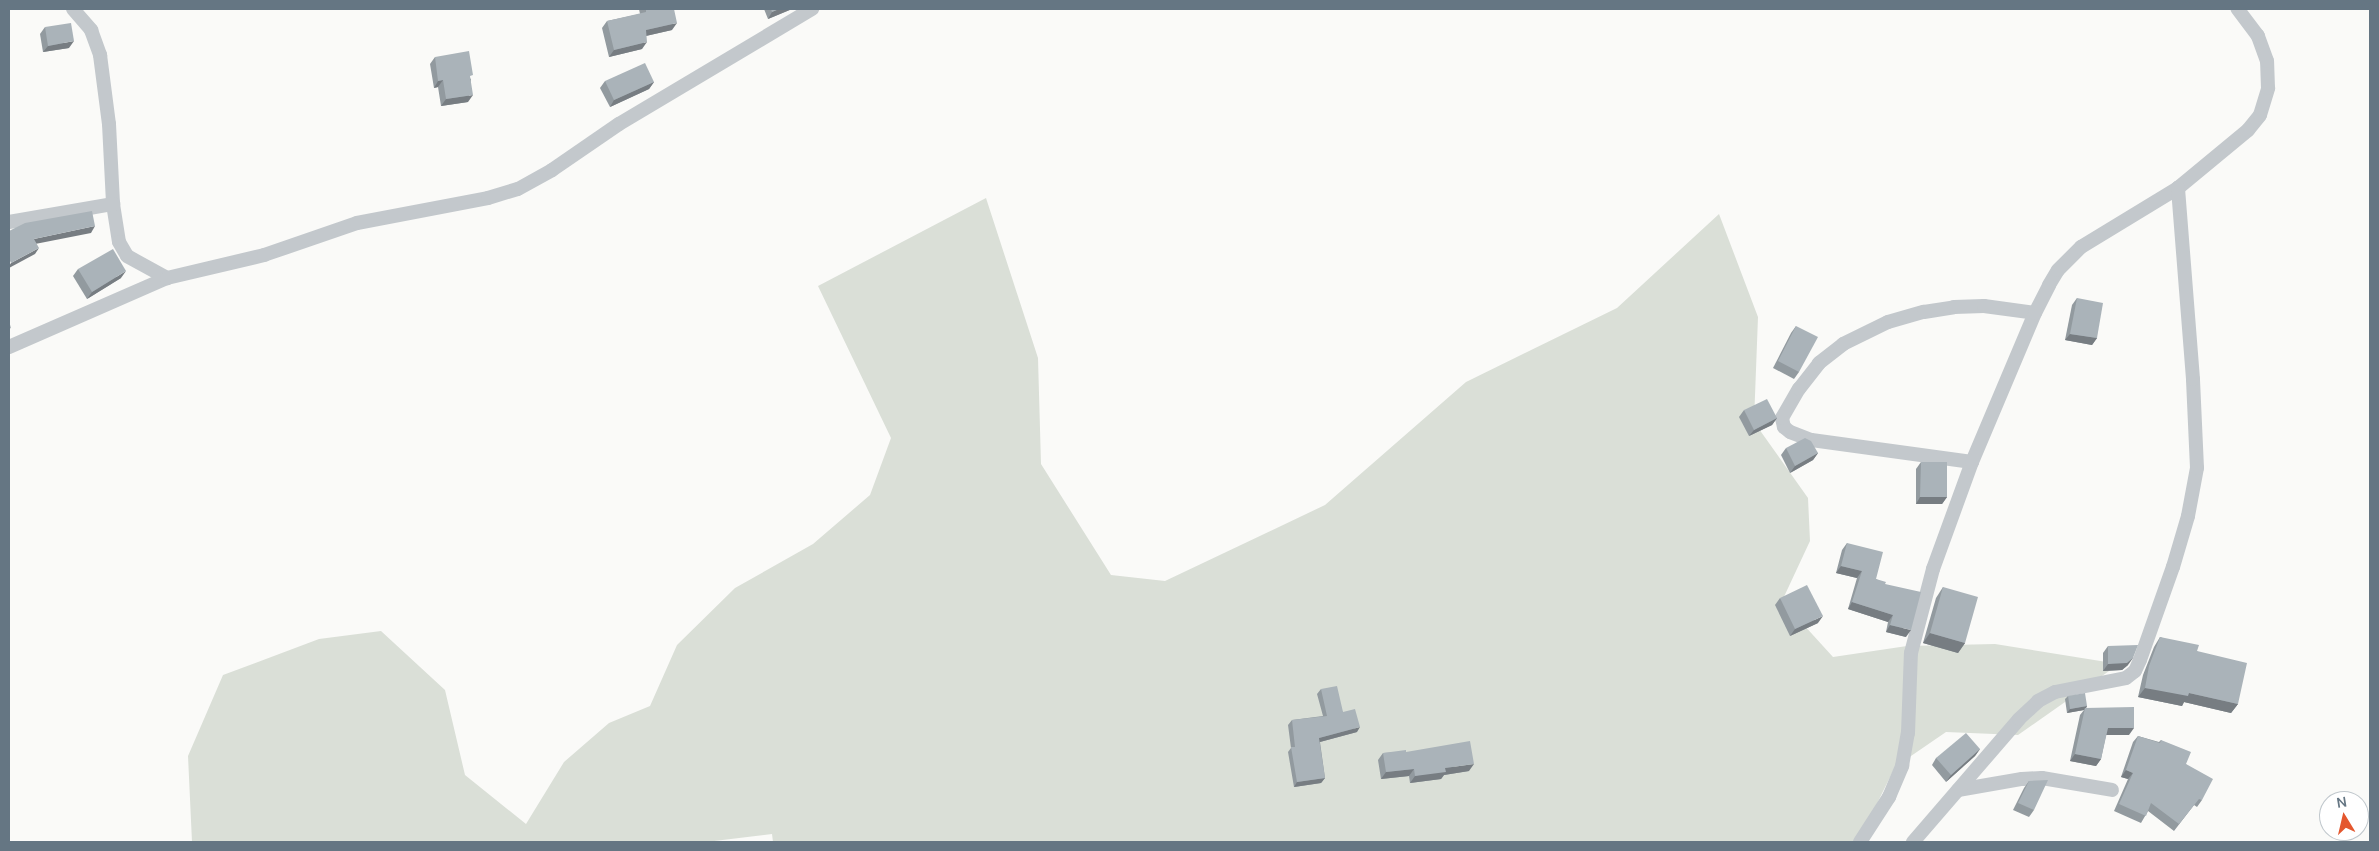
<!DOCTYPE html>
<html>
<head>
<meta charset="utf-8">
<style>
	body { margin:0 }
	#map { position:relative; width:2379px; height:851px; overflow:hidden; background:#fafaf8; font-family:Manrope,sans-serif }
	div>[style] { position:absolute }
	.green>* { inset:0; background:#dadfd7 }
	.minor>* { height:14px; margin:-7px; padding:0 7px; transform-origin:7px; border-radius:7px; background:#c3c8cc }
	.wall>* { inset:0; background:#929a9f }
	.shaded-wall>* { inset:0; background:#777d82 }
	.building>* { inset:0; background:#aab3b9 }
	span { translate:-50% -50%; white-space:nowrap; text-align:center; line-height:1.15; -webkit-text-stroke:5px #fff; paint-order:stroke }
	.frame { position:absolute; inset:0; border:10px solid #657683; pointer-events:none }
	.north { position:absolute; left:2319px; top:791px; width:50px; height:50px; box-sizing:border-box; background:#fff; border:1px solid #c1c8cd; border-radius:50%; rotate:351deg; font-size:14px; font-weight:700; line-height:20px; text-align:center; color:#657683 }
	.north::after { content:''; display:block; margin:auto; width:18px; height:22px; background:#e4572e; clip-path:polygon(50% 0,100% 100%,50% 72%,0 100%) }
</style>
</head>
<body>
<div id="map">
	<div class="green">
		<i style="clip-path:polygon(986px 198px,1038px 358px,1041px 464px,1111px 575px,1165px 581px,1325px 505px,1466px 382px,1617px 308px,1719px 214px,1758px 317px,1754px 422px,1808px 498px,1810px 541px,1782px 601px,1833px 657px,1907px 646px,1995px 644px,2119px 664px,2018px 735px,1946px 732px,1895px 767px,1858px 842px,773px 842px,772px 834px,706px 842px,192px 842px,188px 756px,223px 675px,319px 639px,381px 631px,445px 690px,465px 775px,526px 824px,564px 762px,609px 723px,650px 706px,677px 645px,735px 588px,813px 544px,870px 495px,891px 438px,818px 286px)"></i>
	</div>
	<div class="minor">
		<i style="left:73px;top:9px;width:28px;rotate:49deg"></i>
		<i style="left:91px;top:30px;width:27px;rotate:70deg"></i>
		<i style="left:100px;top:55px;width:70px;rotate:82.6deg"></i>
		<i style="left:109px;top:124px;width:80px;rotate:87.1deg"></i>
		<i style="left:113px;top:204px;width:38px;rotate:81deg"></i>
		<i style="left:119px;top:242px;width:16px;rotate:60deg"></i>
		<i style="left:127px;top:256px;width:46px;rotate:28.8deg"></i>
		<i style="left:9px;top:222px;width:106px;rotate:-9.8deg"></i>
		<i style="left:9px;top:347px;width:172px;rotate:-23.6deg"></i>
		<i style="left:167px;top:278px;width:100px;rotate:-13.3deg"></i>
		<i style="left:264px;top:255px;width:98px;rotate:-19deg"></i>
		<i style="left:357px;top:223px;width:133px;rotate:-10.8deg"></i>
		<i style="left:488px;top:198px;width:31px;rotate:-17deg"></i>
		<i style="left:518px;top:189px;width:39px;rotate:-29deg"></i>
		<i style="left:552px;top:170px;width:81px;rotate:-34.5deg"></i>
		<i style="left:619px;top:124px;width:225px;rotate:-30.8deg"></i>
		<i style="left:1972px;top:462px;width:162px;rotate:-172.2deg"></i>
		<i style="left:1811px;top:440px;width:22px;rotate:-159deg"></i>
		<i style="left:1790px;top:432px;width:8px;rotate:-140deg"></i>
		<i style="left:1784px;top:427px;width:9px;rotate:-103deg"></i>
		<i style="left:1782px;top:418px;width:34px;rotate:-60deg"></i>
		<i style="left:1799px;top:389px;width:33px;rotate:-52deg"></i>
		<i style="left:1819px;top:363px;width:31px;rotate:-38deg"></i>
		<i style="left:1843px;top:344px;width:50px;rotate:-26.1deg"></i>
		<i style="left:1888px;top:322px;width:37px;rotate:-16deg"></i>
		<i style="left:1924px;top:312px;width:30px;rotate:-9deg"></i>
		<i style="left:1954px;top:307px;width:30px;rotate:-2deg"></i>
		<i style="left:1984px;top:306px;width:51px;rotate:7.8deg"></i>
		<i style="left:1958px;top:790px;width:65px;rotate:-9.8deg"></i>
		<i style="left:2022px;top:779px;width:20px;rotate:-3deg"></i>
		<i style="left:2042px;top:778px;width:71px;rotate:9.7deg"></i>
		<i style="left:1860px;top:842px;width:54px;rotate:-57.2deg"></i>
		<i style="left:1889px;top:797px;width:34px;rotate:-67deg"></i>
		<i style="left:1902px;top:766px;width:34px;rotate:-80deg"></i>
		<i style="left:1908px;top:733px;width:80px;rotate:-87.9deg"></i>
		<i style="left:1911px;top:653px;width:87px;rotate:-75.3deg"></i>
		<i style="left:1933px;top:569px;width:114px;rotate:-70deg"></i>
		<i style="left:1972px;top:462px;width:162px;rotate:-67.1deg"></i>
		<i style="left:2035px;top:313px;width:31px;rotate:-63deg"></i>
		<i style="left:2049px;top:285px;width:17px;rotate:-59deg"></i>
		<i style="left:2058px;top:270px;width:33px;rotate:-45deg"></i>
		<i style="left:2081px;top:247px;width:114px;rotate:-31.3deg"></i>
		<i style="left:2178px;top:188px;width:91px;rotate:-39.6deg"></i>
		<i style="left:2248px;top:130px;width:19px;rotate:-51deg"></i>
		<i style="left:2260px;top:115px;width:28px;rotate:-73deg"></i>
		<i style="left:2268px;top:88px;width:27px;rotate:-92deg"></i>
		<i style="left:2267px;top:61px;width:27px;rotate:-110deg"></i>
		<i style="left:2258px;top:36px;width:34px;rotate:-127deg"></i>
		<i style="left:1913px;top:842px;width:162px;rotate:-49.2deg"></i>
		<i style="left:2019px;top:719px;width:26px;rotate:-43deg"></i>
		<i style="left:2038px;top:701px;width:19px;rotate:-28deg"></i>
		<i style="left:2055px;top:692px;width:72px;rotate:-11.2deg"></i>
		<i style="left:2126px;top:678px;width:11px;rotate:-38deg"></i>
		<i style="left:2135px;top:671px;width:12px;rotate:-66deg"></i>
		<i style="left:2140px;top:660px;width:99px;rotate:-70.5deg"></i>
		<i style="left:2173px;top:567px;width:53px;rotate:-73.6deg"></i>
		<i style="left:2188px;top:516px;width:49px;rotate:-79.4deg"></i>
		<i style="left:2197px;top:468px;width:89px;rotate:-92.6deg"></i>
		<i style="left:2193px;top:379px;width:192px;rotate:-94.5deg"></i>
	</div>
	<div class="wall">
		<i style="clip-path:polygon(639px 9px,674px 9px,672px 30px,646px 36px,642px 49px,609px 57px,602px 28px,607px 21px,640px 14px)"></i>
		<i style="clip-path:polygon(764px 9px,792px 9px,768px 19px)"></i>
		<i style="clip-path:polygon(45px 27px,69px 48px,43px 52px,40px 34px)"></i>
		<i style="clip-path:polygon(435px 57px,471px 79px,468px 102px,441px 106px,438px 87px,434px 88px,430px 64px)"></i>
		<i style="clip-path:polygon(605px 81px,654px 82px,649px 89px,610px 107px,600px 88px)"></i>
		<i style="clip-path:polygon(78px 269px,121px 278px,87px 299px,73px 276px)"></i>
		<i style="clip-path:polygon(2077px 298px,2097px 338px,2092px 345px,2065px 340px,2072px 305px)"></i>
		<i style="clip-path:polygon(1796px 326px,1799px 372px,1794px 379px,1773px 368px,1791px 333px)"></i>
		<i style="clip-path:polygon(1744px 410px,1777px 418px,1772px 425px,1749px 436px,1739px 417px)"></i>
		<i style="clip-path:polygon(1786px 448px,1818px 453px,1813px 460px,1790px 473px,1781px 455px)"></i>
		<i style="clip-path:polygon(1921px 462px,1947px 497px,1942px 504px,1916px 504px,1916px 469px)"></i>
		<i style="clip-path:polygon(1847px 543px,1876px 579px,1885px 584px,1906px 637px,1886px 632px,1888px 622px,1848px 609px,1857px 578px,1836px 573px,1842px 550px)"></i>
		<i style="clip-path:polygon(1943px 587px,1965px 643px,1958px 653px,1923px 643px,1936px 598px)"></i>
		<i style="clip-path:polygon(1780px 598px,1818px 623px,1790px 636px,1775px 605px)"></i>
		<i style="clip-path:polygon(2160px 637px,2197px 651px,2238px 704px,2231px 713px,2184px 702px,2182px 706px,2138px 697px,2143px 675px,2154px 647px)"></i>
		<i style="clip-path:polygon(2108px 646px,2128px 665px,2122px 670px,2103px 671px,2103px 653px)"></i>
		<i style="clip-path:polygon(1321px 689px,1343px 712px,1357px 732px,1320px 742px,1325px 778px,1321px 783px,1294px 787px,1288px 752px,1291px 748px,1288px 725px,1292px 720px,1323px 716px,1317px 694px)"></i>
		<i style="clip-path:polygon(2068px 696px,2087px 706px,2086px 708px,2129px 735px,2106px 735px,2101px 759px,2096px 766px,2070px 761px,2080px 715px,2084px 710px,2067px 713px,2065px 699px)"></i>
		<i style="clip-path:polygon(2138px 736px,2159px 742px,2161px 740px,2186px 764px,2202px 800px,2197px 807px,2194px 805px,2174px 831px,2148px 811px,2141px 823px,2114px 811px,2128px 779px,2121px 777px,2133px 742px)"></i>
		<i style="clip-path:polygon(1980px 749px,1975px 756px,1946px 782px,1932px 765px,1936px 758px)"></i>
		<i style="clip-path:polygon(1406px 752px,1469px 771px,1444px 775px,1441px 779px,1410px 783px,1409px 776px,1381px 779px,1378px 760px,1383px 753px)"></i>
		<i style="clip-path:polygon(2029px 781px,2034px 810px,2029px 817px,2013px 810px,2024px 788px)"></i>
	</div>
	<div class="shaded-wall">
		<i style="clip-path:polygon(779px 9px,792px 9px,768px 19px,772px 12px)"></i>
		<i style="clip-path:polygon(677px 23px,672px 30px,641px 37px,646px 30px)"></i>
		<i style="clip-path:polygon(74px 41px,69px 48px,43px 52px,48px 46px)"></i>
		<i style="clip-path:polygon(647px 42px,642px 49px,609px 57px,614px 50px)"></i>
		<i style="clip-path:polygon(443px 80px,438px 87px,434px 88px,438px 81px)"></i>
		<i style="clip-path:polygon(654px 82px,649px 89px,610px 107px,614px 100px)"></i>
		<i style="clip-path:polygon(473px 95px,468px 102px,441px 106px,446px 99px)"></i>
		<i style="clip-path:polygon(95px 226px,91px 233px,30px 245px,34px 239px)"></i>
		<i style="clip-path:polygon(39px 248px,35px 254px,9px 268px,9px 266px,11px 263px)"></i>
		<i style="clip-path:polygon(126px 271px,121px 278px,87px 299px,92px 292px)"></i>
		<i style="clip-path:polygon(2070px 334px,2097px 338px,2092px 345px,2065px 340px)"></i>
		<i style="clip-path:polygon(1777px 418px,1772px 425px,1749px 436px,1754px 430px)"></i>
		<i style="clip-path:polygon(1818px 453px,1813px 460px,1790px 473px,1795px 466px)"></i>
		<i style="clip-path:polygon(1920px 497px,1947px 497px,1942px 504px,1916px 504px)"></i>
		<i style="clip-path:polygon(1841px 566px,1862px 571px,1857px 578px,1836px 573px)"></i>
		<i style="clip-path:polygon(1852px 602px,1893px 615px,1888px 622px,1848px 609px)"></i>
		<i style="clip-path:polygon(1823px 616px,1818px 623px,1790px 636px,1795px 629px)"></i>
		<i style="clip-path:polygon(1890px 625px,1911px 630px,1906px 637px,1886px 632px)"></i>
		<i style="clip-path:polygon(1930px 633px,1965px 643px,1958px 653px,1923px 643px)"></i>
		<i style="clip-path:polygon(2133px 658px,2128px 665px,2122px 670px,2103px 671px,2108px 664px)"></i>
		<i style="clip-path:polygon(2145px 688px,2189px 693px,2238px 704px,2231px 713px,2184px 702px,2182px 706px,2138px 697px)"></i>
		<i style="clip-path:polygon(2087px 706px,2085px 710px,2085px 708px,2084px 710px,2067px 713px,2070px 709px)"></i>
		<i style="clip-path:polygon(1360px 727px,1357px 732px,1316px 743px,1319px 738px)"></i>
		<i style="clip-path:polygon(2108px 728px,2134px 728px,2129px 735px,2103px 735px)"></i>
		<i style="clip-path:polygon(1980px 749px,1975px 756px,1946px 782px,1951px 775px)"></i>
		<i style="clip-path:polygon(2075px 754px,2101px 759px,2096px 766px,2070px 761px)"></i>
		<i style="clip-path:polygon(1474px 764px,1469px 771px,1444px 775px,1441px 779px,1410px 783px,1415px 776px,1445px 768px)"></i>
		<i style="clip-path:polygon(1414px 769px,1409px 776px,1381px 779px,1386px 772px)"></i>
		<i style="clip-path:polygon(2126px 770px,2133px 773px,2128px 779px,2121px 777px)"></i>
		<i style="clip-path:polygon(1325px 778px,1321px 783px,1294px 787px,1297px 782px)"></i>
	</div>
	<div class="building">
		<i style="clip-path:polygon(646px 9px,674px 9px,677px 23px,646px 30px,647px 42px,614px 50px,607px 21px,646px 12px)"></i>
		<i style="clip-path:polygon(771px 9px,779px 9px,772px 12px)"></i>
		<i style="clip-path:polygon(71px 23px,74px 41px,48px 46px,45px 27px)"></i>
		<i style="clip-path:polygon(469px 51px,473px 75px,470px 76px,473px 95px,446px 99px,443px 80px,438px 81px,435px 57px)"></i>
		<i style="clip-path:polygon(645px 63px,654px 82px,614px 100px,605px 81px)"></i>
		<i style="clip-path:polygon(92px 211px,95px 226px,34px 239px,39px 248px,11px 263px,9px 259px,9px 231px,25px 223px)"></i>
		<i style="clip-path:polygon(113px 249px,126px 271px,92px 292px,78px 269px)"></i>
		<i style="clip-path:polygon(2077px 298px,2103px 303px,2097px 338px,2070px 334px)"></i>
		<i style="clip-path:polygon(9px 321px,11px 328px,9px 329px)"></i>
		<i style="clip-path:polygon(1796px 326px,1818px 337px,1799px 372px,1778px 361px)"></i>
		<i style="clip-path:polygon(1767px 399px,1777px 418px,1754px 430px,1744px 410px)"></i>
		<i style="clip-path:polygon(1805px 438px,1811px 441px,1818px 453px,1795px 466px,1786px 448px)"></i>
		<i style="clip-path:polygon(1921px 462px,1947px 462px,1947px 497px,1920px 497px)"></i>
		<i style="clip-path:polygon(1847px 543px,1883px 552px,1876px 579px,1886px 582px,1885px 584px,1921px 592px,1911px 630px,1890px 625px,1893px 615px,1852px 602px,1862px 571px,1841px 566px)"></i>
		<i style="clip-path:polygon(1807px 585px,1823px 616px,1795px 629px,1780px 598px)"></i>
		<i style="clip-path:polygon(1943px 587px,1978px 597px,1965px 643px,1930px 633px)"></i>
		<i style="clip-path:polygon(2160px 637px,2199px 645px,2197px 651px,2247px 663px,2238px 704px,2189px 693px,2188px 696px,2145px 688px,2149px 666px)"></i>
		<i style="clip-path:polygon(2138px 645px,2133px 658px,2127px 663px,2108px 664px,2108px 646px)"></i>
		<i style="clip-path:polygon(1337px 686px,1343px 712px,1355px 709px,1360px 727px,1319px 738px,1325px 778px,1297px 782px,1291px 747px,1295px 747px,1292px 720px,1327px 716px,1321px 689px)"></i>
		<i style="clip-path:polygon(2085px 693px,2087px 706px,2070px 709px,2068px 696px)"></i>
		<i style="clip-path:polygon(2134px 707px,2134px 728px,2108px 728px,2101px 759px,2075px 754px,2085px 708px)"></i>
		<i style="clip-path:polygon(1966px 733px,1980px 749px,1951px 775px,1936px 758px)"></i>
		<i style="clip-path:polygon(2138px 736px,2160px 743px,2161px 740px,2191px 752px,2186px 764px,2213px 779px,2202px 800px,2199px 799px,2179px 824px,2151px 803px,2146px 816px,2119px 804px,2133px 773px,2126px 770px)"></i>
		<i style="clip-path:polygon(1470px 741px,1474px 764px,1445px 768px,1446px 772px,1415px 776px,1414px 769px,1386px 772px,1383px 753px,1406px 750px,1406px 752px)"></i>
		<i style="clip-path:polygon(2048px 780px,2034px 810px,2018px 803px,2029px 781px)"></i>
	</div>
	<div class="frame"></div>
	<div class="north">N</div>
</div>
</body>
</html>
